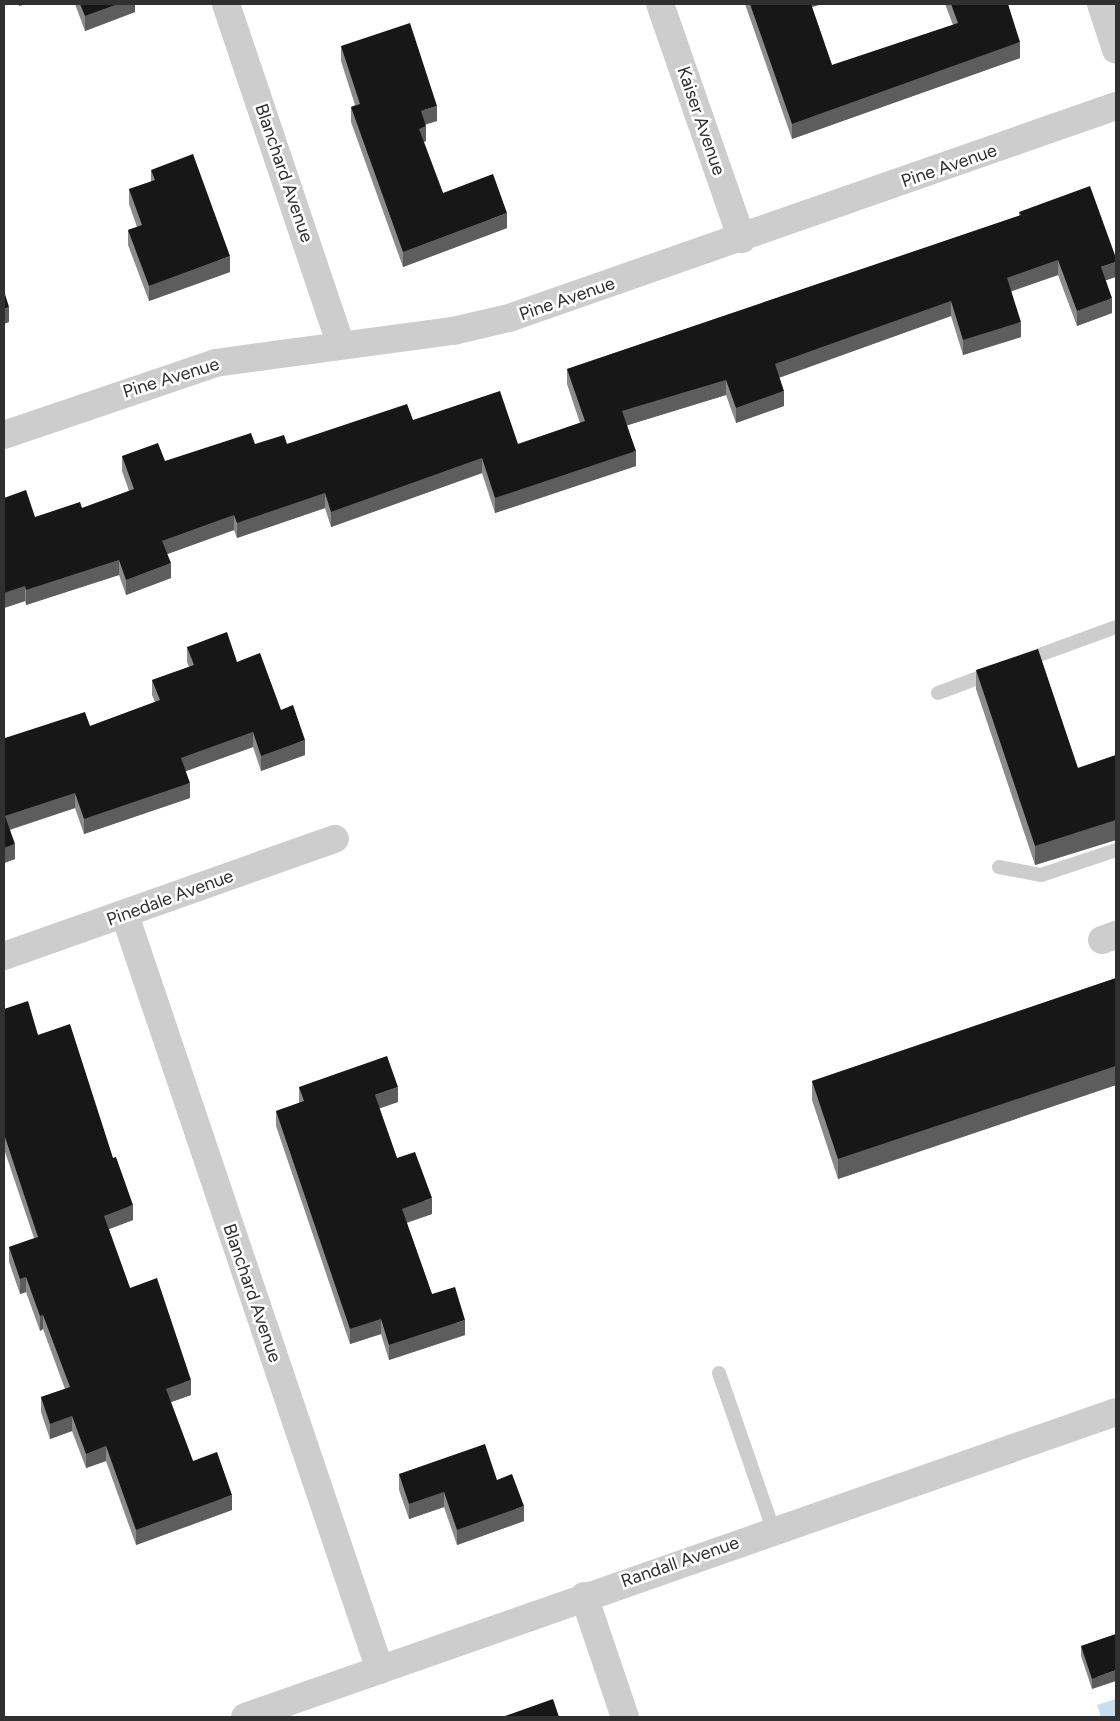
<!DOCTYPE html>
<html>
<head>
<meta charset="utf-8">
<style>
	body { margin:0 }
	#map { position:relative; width:1120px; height:1721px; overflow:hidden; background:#fff; font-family:Figtree,sans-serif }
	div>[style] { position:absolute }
	.water>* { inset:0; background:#c8ddee }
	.service>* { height:14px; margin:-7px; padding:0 7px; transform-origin:7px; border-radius:7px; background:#cdcdcd }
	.minor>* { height:28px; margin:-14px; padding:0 14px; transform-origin:14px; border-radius:14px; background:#cdcdcd }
	.tertiary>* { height:28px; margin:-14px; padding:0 14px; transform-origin:14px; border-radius:14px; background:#cdcdcd }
	.wall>* { inset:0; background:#8b8b8b }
	.shaded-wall>* { inset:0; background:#5d5d5d }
	.building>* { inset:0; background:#171717 }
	span { translate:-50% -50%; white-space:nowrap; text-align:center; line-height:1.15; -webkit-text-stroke:5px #fff; paint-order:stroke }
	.street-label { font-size:18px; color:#303030 }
	.frame { position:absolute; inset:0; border:5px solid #303030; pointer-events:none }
</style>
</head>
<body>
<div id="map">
	<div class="water">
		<i style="clip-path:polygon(1116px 1699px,1116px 1717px,1101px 1717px,1097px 1705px)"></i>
	</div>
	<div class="service">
		<i style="left:1023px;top:661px;width:99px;rotate:-20.1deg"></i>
		<i style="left:938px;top:693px;width:60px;rotate:-20.6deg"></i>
		<i style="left:999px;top:867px;width:43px;rotate:10.8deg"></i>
		<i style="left:1041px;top:875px;width:79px;rotate:-18.4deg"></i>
		<i style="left:719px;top:1373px;width:165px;rotate:70.9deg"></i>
	</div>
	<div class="minor">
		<i style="left:226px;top:4px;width:358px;rotate:71.4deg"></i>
		<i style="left:660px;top:4px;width:249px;rotate:70.8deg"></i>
		<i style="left:4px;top:435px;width:223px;rotate:-18.8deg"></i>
		<i style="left:215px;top:363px;width:240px;rotate:-7.7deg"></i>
		<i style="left:453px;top:331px;width:57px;rotate:-13.1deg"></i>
		<i style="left:509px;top:318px;width:643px;rotate:-19.25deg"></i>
		<i style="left:125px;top:915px;width:797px;rotate:71.34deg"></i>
		<i style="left:1102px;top:940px;width:15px;rotate:-20deg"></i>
		<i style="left:4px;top:956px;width:351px;rotate:-19.5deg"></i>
		<i style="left:584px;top:1596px;width:128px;rotate:71.3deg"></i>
	</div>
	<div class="tertiary">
		<i style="left:1101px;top:4px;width:48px;rotate:71.9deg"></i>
		<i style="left:245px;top:1717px;width:923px;rotate:-19.3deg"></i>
	</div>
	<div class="wall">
		<i style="clip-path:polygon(75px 4px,135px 4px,135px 12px,85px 31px)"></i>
		<i style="clip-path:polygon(745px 4px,822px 4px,812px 7px,832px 65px,953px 25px,945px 4px,1008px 4px,1020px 58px,792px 139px)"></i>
		<i style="clip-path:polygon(341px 46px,437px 121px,425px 124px,426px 141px,424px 142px,443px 193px,507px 228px,403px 267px,351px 122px,351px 107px,355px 105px,341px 61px)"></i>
		<i style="clip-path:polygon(151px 170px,230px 272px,149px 301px,128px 245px,128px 230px,137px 227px,129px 204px,129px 189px,151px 182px)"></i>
		<i style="clip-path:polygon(1019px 212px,1106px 281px,1112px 313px,1077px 326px,1058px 275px,1011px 291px,1021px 337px,963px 355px,951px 316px,779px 378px,784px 406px,736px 423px,726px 395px,627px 425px,636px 466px,495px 513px,482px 473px,331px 527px,325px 508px,237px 538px,234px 530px,167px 554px,171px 578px,126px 595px,119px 575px,26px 605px,25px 601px,4px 608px,4px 498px,35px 517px,82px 508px,129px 491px,122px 471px,122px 456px,165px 461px,255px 444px,287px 444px,413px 420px,518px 444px,580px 423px,567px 384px,567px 369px,1019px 216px)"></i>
		<i style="clip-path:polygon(187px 647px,237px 662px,281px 710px,305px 755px,261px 771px,253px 747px,185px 771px,190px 798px,84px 834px,75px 808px,10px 830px,15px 859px,4px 863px,4px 735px,5px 738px,90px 726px,155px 702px,152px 695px,152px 680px,189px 667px,187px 662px)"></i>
		<i style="clip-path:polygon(976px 670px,1078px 768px,1116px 755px,1116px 840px,1035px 865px,976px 689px)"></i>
		<i style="clip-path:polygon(1116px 978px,1116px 1085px,838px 1179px,812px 1100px,812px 1081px)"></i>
		<i style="clip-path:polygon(4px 1009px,38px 1035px,113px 1158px,133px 1220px,109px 1229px,130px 1288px,191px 1395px,171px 1402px,193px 1461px,232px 1510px,136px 1545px,106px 1461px,86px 1468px,72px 1431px,50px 1439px,41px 1412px,41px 1397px,65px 1389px,43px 1329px,40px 1331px,26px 1292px,20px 1294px,9px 1262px,9px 1247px,34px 1238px,4px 1149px)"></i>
		<i style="clip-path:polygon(299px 1087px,398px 1102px,379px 1108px,397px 1158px,432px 1214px,407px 1223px,432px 1294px,465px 1335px,389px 1360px,381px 1334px,350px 1344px,276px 1126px,276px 1111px,299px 1103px)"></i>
		<i style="clip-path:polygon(399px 1474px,497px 1480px,524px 1521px,457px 1545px,444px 1507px,409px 1519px,399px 1490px)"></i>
		<i style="clip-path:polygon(1116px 1634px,1092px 1689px,1081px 1656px,1081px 1646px)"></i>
	</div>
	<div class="shaded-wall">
		<i style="clip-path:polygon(19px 4px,27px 4px,19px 6px)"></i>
		<i style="clip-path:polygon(118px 4px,135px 4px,135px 12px,85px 31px,85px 16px)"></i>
		<i style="clip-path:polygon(808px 4px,822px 4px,808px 8px)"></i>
		<i style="clip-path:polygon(1020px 42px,1020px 58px,792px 139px,792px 124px)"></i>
		<i style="clip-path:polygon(437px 106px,437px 121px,421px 126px,421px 111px)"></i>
		<i style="clip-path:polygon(426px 126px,426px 141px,419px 144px,419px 129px)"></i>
		<i style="clip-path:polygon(507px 213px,507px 228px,403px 267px,403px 252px)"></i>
		<i style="clip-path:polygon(230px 256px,230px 272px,149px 301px,149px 286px)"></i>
		<i style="clip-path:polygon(1058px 260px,1058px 275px,1007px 293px,1007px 278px)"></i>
		<i style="clip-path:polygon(1116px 262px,1116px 277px,1101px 282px,1101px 267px)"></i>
		<i style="clip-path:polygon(1112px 298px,1112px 313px,1077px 326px,1077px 311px)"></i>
		<i style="clip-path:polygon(951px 301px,951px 316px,775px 379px,775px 364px)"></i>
		<i style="clip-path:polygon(9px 307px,9px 322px,4px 324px,4px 309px)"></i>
		<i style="clip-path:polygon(1021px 322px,1021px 337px,963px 355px,963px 340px)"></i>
		<i style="clip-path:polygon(726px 380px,726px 395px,622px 427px,622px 411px)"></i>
		<i style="clip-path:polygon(784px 391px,784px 406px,736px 423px,736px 408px)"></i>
		<i style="clip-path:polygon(636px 451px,636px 466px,495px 513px,495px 498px)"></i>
		<i style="clip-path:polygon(482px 458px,482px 473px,331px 527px,331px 512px)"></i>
		<i style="clip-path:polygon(325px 493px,325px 508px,237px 538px,237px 523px)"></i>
		<i style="clip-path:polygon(234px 515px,234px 530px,162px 556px,162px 541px)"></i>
		<i style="clip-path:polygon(119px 560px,119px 575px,26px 605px,26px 590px)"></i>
		<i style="clip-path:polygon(171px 563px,171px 578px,126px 595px,126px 580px)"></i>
		<i style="clip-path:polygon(25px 586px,25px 601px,4px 608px,4px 593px)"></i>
		<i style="clip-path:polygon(253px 732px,253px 747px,181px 773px,181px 758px)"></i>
		<i style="clip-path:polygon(305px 740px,305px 755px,261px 771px,261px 756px)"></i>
		<i style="clip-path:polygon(190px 783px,190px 798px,84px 834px,84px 819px)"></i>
		<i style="clip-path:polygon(75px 793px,75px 808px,5px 831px,5px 816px)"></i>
		<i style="clip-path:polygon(1116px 820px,1116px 840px,1035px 865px,1035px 846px)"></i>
		<i style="clip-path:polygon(15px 844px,15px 859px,4px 863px,4px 848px)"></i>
		<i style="clip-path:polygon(1116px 1066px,1116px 1085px,838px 1179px,838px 1159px)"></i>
		<i style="clip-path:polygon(398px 1087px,398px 1102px,375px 1110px,375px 1095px)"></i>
		<i style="clip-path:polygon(432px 1198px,432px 1214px,402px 1224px,402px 1209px)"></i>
		<i style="clip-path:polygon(133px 1205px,133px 1220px,104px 1231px,104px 1216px)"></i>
		<i style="clip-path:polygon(26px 1277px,26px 1292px,20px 1294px,20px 1279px)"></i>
		<i style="clip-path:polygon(43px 1315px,43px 1329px,40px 1331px,40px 1316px)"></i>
		<i style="clip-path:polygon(381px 1319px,381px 1334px,350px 1344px,350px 1329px)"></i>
		<i style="clip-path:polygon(465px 1320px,465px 1335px,389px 1360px,389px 1345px)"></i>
		<i style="clip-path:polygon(191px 1380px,191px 1395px,166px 1404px,166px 1389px)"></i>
		<i style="clip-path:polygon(72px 1416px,72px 1431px,50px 1439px,50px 1424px)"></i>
		<i style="clip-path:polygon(106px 1446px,106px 1461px,86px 1468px,86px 1454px)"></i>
		<i style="clip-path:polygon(444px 1492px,444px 1507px,409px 1519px,409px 1504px)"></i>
		<i style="clip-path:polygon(232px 1495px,232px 1510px,136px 1545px,136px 1530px)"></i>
		<i style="clip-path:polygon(524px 1506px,524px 1521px,457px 1545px,457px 1530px)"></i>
		<i style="clip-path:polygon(1116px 1670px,1116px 1681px,1092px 1689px,1092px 1679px)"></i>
	</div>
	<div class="building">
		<i style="clip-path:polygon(80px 4px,118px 4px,85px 16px)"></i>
		<i style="clip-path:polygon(750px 4px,811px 4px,832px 65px,958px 23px,951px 4px,1008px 4px,1020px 42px,792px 124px)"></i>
		<i style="clip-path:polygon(410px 23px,437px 106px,421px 111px,426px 126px,419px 129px,443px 193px,493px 174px,507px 213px,403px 252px,351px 107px,360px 104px,341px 46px)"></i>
		<i style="clip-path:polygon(193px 154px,230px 256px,149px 286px,128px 230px,142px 225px,129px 189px,155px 180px,151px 170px)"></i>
		<i style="clip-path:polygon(1090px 186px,1116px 258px,1116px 262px,1101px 267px,1112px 298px,1077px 311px,1058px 260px,1007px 278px,1021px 322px,963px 340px,951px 301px,775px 364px,784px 391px,736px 408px,726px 380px,622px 411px,636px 451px,495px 498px,482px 458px,331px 512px,325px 493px,237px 523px,234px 515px,162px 541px,171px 563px,126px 580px,119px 560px,26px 590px,25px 586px,4px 593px,4px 498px,26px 490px,35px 517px,80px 502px,82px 508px,134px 489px,122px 456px,158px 443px,165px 461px,251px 433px,255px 444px,284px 435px,287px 444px,407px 404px,413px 420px,500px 391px,518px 444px,585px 421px,567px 369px,1021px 215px,1019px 212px)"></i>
		<i style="clip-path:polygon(4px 291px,9px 307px,4px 309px)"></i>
		<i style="clip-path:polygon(227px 632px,237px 662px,260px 653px,281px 710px,293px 705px,305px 740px,261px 756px,253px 732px,181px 758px,190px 783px,84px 819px,75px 793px,5px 816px,15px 844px,4px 848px,4px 735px,5px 738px,85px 712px,90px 726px,160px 700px,152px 680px,194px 665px,187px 647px)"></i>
		<i style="clip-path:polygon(1038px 649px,1078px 768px,1116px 755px,1116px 820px,1035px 846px,976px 670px)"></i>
		<i style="clip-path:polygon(1116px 978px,1116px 1066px,838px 1159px,812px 1081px)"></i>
		<i style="clip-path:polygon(28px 1001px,38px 1035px,70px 1024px,113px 1158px,116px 1157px,133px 1205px,104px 1216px,130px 1288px,157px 1278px,191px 1380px,166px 1389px,193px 1461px,217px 1452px,232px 1495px,136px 1530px,106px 1446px,86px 1454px,72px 1416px,50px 1424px,41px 1397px,70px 1387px,43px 1315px,40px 1316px,26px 1277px,20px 1279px,9px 1247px,38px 1237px,4px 1134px,4px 1115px,5px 1115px,4px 1110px,4px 1009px)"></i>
		<i style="clip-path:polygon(387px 1056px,398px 1087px,375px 1095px,397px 1158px,415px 1152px,432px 1198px,402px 1209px,432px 1294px,455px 1287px,465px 1320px,389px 1345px,381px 1319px,350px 1329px,276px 1111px,304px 1101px,299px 1087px)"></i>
		<i style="clip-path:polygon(485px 1444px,497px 1480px,512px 1474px,524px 1506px,457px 1530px,444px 1492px,409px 1504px,399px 1474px)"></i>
		<i style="clip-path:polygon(1116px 1634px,1116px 1670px,1092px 1679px,1081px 1646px)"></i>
		<i style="clip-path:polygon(553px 1699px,559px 1717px,502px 1717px)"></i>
	</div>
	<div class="street-label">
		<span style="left:701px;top:121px;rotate:71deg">Kaiser Avenue</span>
		<span style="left:949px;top:166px;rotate:-19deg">Pine Avenue</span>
		<span style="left:284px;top:173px;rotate:71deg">Blanchard Avenue</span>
		<span style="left:567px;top:299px;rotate:-19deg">Pine Avenue</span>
		<span style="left:171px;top:378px;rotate:-17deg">Pine Avenue</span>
		<span style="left:170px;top:898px;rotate:-20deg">Pinedale Avenue</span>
		<span style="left:252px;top:1293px;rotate:71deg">Blanchard Avenue</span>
		<span style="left:680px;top:1562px;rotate:-19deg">Randall Avenue</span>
	</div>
	<div class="frame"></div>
</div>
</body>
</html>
